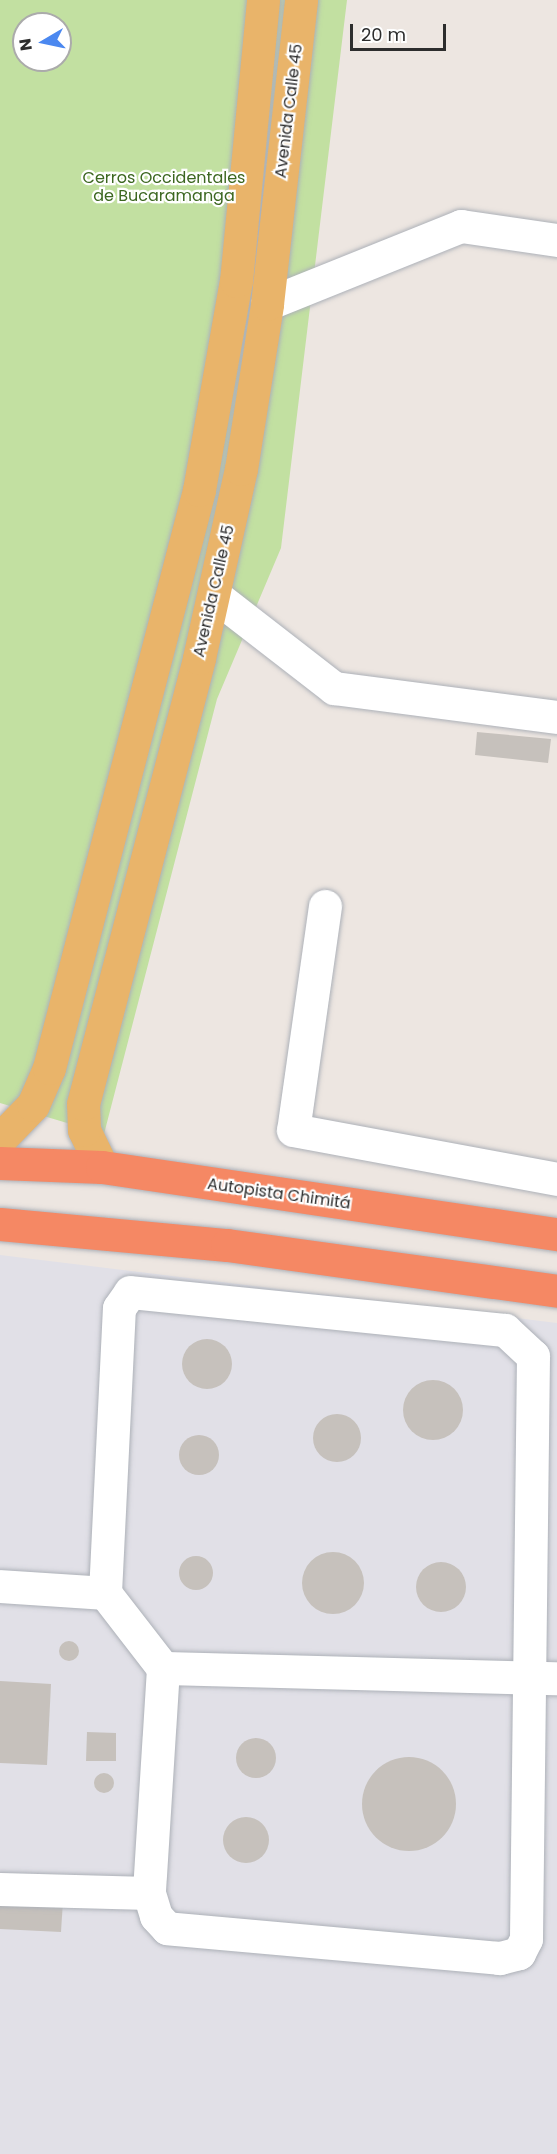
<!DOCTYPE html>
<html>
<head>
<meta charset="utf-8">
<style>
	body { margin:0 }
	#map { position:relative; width:557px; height:2154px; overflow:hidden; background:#ede6e1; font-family:Poppins,sans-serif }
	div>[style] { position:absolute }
	.industrial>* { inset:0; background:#e1e0e7 }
	.green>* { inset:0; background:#c2e0a1 }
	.building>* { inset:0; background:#c6c1bc }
	.round { border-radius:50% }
	.roads { filter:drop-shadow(0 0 2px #adb1b8) drop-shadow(0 0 2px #adb1b8) }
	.minor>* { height:33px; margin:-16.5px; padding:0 16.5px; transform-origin:16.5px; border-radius:16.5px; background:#fff }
	.major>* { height:33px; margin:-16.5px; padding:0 16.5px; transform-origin:16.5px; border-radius:16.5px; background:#e9b46a }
	.highway>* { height:33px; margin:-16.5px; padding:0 16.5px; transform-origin:16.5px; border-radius:16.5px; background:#f58864 }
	span { translate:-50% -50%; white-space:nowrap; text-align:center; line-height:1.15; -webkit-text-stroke:4.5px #fff; paint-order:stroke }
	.street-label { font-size:16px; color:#2d2d2d }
	.park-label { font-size:16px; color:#3c6720 }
	.north { position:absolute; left:12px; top:12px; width:60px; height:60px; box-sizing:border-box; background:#fff; border:2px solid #ababab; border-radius:50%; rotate:261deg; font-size:16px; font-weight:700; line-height:24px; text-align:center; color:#2d2d2d }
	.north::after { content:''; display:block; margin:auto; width:21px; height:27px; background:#4b88f0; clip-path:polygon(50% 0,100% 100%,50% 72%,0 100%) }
	.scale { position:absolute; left:350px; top:24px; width:96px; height:27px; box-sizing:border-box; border:3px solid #2d2d2d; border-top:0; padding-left:8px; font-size:18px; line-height:21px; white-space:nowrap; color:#2d2d2d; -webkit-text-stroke:4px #fff; paint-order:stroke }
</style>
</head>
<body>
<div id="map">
	<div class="industrial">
		<i style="clip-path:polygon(0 1255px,557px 1323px,557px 2154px,0 2154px)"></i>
	</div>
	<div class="green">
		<i style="clip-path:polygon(evenodd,0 0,347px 0,281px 548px,217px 699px,104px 1134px,0 1103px,0 0,24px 24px,60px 24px,60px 60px,24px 60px,24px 24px)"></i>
	</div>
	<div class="building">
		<i style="clip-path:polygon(477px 732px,551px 739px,548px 763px,475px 755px)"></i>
		<i class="round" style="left:182px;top:1339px;width:50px;height:50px"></i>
		<i class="round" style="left:403px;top:1380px;width:60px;height:60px"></i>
		<i class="round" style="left:313px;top:1414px;width:48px;height:48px"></i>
		<i class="round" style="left:179px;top:1435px;width:40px;height:40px"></i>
		<i class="round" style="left:302px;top:1552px;width:62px;height:62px"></i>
		<i class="round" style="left:179px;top:1556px;width:34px;height:34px"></i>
		<i class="round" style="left:416px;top:1562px;width:50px;height:50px"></i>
		<i class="round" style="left:59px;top:1641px;width:20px;height:20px"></i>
		<i style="clip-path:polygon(0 1681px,51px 1684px,47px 1765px,0 1763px)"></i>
		<i style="clip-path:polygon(87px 1732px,116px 1733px,116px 1761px,86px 1761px)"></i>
		<i class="round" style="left:236px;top:1738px;width:40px;height:40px"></i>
		<i class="round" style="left:362px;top:1757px;width:94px;height:94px"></i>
		<i class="round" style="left:94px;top:1773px;width:20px;height:20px"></i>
		<i class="round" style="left:223px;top:1817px;width:46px;height:46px"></i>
		<i style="clip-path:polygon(0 1897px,63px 1901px,61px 1932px,0 1929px)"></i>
	</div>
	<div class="roads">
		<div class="minor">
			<i style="left:267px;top:304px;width:209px;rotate:-21.9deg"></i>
			<i style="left:461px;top:226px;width:97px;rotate:8.3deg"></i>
			<i style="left:214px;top:595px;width:152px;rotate:37.8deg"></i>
			<i style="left:334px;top:688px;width:225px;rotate:7.4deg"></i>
			<i style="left:325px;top:906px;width:226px;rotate:98.1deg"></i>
			<i style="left:293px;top:1130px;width:269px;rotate:10.5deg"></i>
			<i style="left:0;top:1586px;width:105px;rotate:3.8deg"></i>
			<i style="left:105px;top:1593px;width:285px;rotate:-87.2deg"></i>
			<i style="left:119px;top:1308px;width:19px;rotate:-55deg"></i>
			<i style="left:130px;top:1292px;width:377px;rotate:5.8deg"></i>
			<i style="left:505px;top:1330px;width:38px;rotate:43deg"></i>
			<i style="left:533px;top:1356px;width:583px;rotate:90.69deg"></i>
			<i style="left:526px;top:1939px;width:16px;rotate:117deg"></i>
			<i style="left:519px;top:1953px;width:20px;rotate:165deg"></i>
			<i style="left:500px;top:1958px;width:334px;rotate:-174.9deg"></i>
			<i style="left:167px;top:1928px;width:16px;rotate:-133deg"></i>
			<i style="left:156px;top:1916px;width:24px;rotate:-107deg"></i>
			<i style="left:149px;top:1893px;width:149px;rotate:-178.5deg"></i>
			<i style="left:105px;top:1593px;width:95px;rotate:52.3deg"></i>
			<i style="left:163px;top:1668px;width:225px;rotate:93.6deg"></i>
			<i style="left:163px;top:1668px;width:394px;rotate:1.5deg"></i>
		</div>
		<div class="major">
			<i style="left:0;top:1139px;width:47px;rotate:-45.9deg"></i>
			<i style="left:33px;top:1105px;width:40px;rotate:-66.6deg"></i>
			<i style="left:49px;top:1068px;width:597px;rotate:-75.45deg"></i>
			<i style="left:199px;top:490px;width:212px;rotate:-80deg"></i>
			<i style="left:236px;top:281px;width:282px;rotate:-84.5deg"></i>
			<i style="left:102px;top:1167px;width:41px;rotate:-115.9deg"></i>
			<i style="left:84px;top:1130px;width:26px;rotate:-92deg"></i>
			<i style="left:83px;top:1104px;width:461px;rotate:-75.4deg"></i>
			<i style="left:199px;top:658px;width:194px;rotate:-77.5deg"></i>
			<i style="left:241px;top:469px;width:167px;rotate:-81deg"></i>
			<i style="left:267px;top:304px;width:306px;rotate:-83.6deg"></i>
		</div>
		<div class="highway">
			<i style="left:0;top:1163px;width:102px;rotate:2.2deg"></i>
			<i style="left:102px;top:1167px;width:460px;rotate:8.4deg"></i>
			<i style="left:0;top:1224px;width:228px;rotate:5.3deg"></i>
			<i style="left:227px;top:1245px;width:333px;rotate:7.9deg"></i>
		</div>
	</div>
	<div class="street-label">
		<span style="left:289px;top:111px;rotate:-83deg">Avenida Calle 45</span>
		<span style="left:214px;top:591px;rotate:-77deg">Avenida Calle 45</span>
		<span style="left:279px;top:1194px;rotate:8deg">Autopista Chimitá</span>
	</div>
	<div class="park-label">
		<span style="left:164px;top:187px">Cerros Occidentales<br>de Bucaramanga</span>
	</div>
	<div class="north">N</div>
	<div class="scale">20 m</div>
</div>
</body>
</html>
